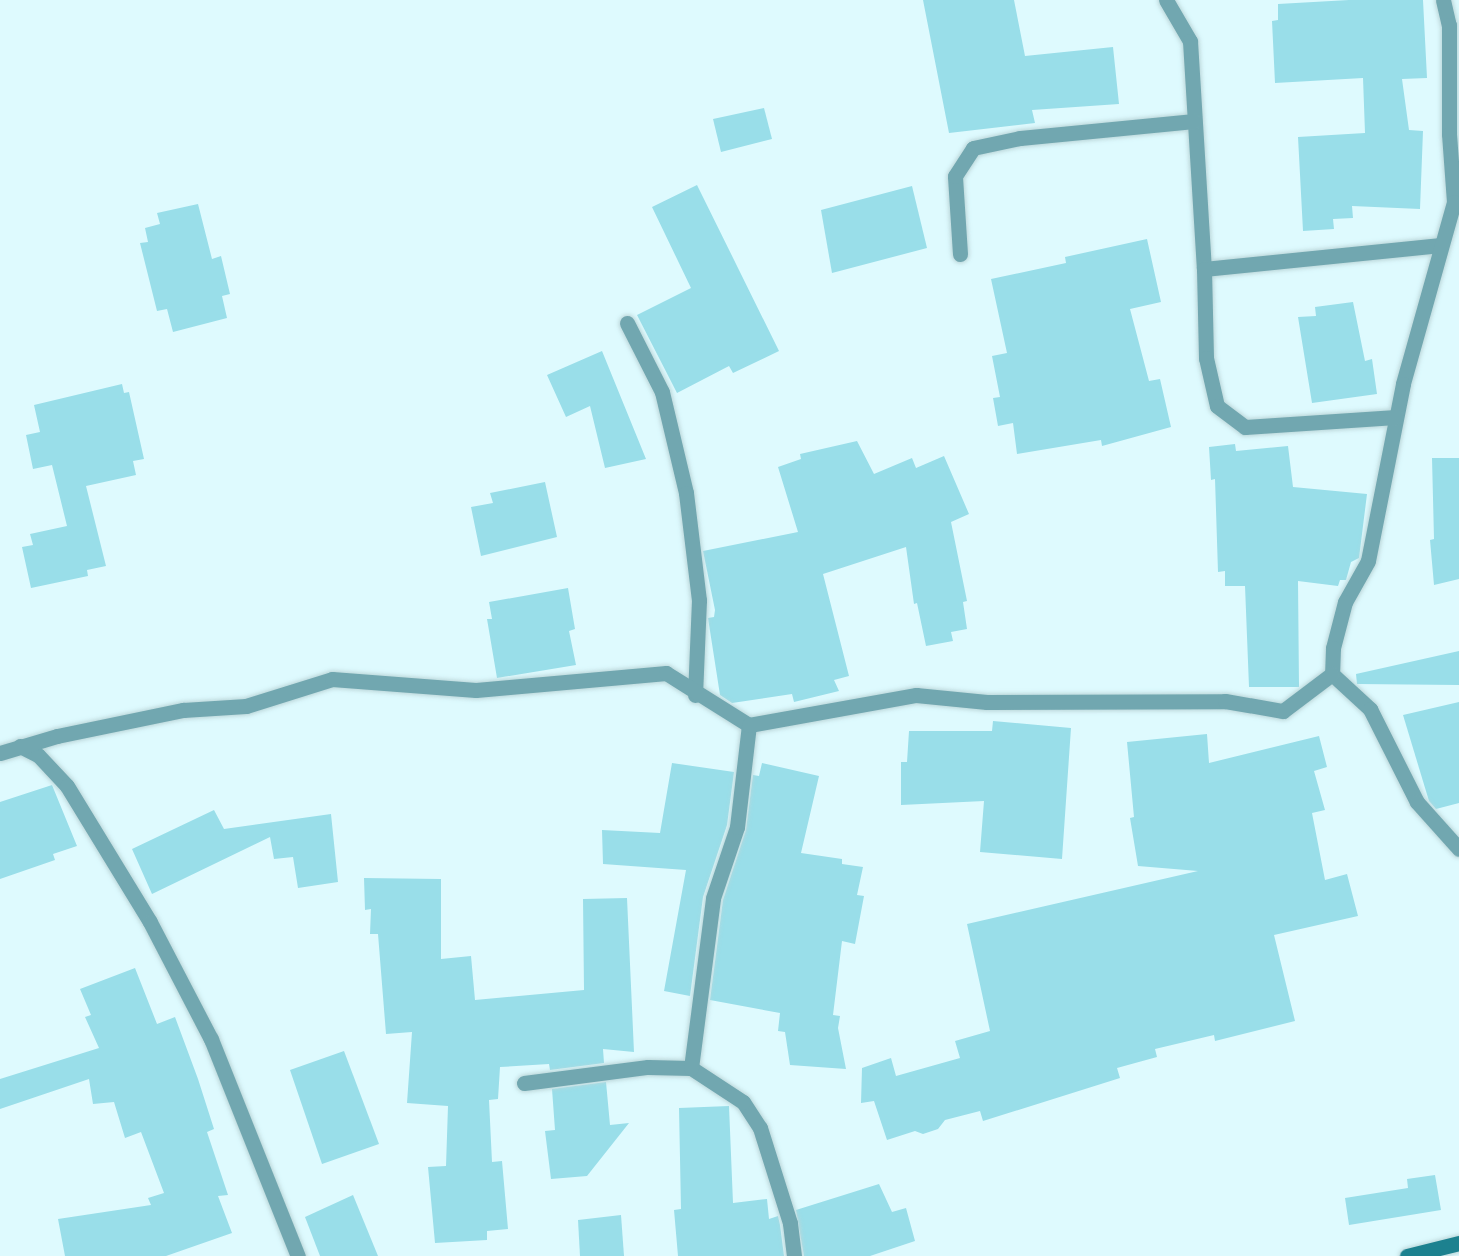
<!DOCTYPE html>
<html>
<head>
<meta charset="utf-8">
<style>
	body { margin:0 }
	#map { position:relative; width:1459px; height:1256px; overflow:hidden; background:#defafe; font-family:"Open Sans",sans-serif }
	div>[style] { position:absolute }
	.building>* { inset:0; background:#99dee9 }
	.roads { filter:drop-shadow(0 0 2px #bcd7da) drop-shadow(0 0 2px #bcd7da) }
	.street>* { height:15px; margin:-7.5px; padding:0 7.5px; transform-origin:7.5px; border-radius:7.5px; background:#71a7b0 }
	.secondary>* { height:15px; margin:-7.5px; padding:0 7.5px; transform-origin:7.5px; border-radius:7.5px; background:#1c818f }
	span { translate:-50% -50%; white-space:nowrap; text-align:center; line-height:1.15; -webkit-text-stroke:4.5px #defafe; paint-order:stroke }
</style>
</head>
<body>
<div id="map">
	<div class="building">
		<i style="clip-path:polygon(923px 0,1014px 0,1025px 56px,1113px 47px,1119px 104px,1032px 110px,1035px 123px,949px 133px)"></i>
		<i style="clip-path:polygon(1349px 0,1423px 0,1427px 78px,1402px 79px,1409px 130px,1423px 131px,1420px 209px,1352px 206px,1353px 218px,1333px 219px,1334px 229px,1303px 231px,1298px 137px,1365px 133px,1363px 78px,1275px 83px,1272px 21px,1278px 20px,1278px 4px)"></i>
		<i style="clip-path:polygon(764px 108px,772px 139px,721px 152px,713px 119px)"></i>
		<i style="clip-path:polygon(697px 185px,779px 351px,733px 373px,729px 366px,677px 393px,637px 315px,691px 288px,652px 207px)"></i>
		<i style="clip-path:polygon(912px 186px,927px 248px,832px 273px,821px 210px)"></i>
		<i style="clip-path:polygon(198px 204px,212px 259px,221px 256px,230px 294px,222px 296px,227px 318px,173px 332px,167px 309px,157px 311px,140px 243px,148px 242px,145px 228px,160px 224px,157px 213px)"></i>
		<i style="clip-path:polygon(1147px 239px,1161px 302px,1130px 309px,1149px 381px,1160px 379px,1171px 427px,1102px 446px,1101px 440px,1017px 454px,1013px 423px,998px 426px,993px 398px,1000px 397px,992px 356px,1007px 353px,991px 279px,1066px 263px,1065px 257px)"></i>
		<i style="clip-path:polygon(1353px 302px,1365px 361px,1372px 359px,1377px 394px,1312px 403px,1298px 317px,1316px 316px,1315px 307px)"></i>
		<i style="clip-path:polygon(602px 351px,646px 459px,605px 468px,590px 406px,566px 417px,547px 375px)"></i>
		<i style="clip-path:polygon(122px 384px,124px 393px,129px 392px,144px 459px,133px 461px,136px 475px,86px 486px,106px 566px,87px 570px,88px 576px,31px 588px,22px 547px,33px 545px,30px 534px,67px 526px,52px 465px,33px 469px,26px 435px,40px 432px,34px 405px)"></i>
		<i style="clip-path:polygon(857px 441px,874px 474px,912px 458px,916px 468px,944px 456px,969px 514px,951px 522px,967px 601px,963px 602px,967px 629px,951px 632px,953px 641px,926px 646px,917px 603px,914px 604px,906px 547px,823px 574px,849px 676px,834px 680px,839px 691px,794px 702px,792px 694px,732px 703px,720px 695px,708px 618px,714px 617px,715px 610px,703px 551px,798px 532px,778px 467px,801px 459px,800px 454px)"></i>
		<i style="clip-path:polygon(1235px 444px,1236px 451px,1288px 446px,1293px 487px,1367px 494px,1359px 558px,1351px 562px,1346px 580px,1340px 580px,1338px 586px,1298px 581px,1299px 687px,1249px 687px,1245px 586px,1225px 586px,1225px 571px,1218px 572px,1215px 479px,1211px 480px,1209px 447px)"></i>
		<i style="clip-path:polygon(1432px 458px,1459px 458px,1459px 579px,1434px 585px,1430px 540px,1434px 539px)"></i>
		<i style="clip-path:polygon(545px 482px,557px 537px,481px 556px,471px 507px,493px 503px,490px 493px)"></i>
		<i style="clip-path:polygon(568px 588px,575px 629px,569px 631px,576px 665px,497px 678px,487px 619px,492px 619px,489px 602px)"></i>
		<i style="clip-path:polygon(1459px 651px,1459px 685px,1357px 684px,1356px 674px)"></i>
		<i style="clip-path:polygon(1459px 702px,1459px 803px,1436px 809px,1429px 801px,1403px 715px)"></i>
		<i style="clip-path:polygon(993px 721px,1071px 728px,1062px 859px,980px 852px,984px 801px,901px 805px,901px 762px,907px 762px,909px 731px,992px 731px)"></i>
		<i style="clip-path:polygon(1207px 734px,1209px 763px,1319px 736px,1327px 767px,1314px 771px,1325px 810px,1312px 813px,1325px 880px,1347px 874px,1358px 916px,1274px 935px,1295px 1021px,1215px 1041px,1214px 1035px,1155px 1049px,1157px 1057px,1117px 1068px,1120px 1078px,983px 1121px,980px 1111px,945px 1120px,938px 1129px,923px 1134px,915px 1131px,887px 1140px,874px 1101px,861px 1103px,862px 1068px,891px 1058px,896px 1076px,960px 1058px,955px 1041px,990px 1031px,967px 924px,1198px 871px,1138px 866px,1130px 818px,1134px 817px,1127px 742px)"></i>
		<i style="clip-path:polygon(672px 763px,734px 772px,727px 825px,703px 897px,690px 996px,664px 991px,686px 870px,603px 864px,602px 830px,660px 833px)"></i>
		<i style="clip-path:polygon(762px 763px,819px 776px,801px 853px,842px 859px,842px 864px,863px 867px,857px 895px,864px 896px,855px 944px,842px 941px,833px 1015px,840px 1016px,838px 1028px,846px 1069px,790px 1065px,785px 1032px,778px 1031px,780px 1013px,710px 1000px,723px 900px,746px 830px,753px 775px,759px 776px)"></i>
		<i style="clip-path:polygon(52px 785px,77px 846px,53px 854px,55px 860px,0 879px,0 802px)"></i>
		<i style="clip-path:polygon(214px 810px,224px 829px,331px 814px,338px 882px,298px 888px,293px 857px,274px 859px,270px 837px,152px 894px,132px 849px)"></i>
		<i style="clip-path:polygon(364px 878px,441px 879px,441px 959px,471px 956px,475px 1000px,584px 990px,583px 899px,627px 898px,634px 1052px,603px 1049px,604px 1063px,550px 1070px,549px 1064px,500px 1067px,498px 1099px,489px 1100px,492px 1162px,502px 1161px,508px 1229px,487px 1231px,487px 1240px,435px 1243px,428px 1167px,446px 1166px,448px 1106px,407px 1103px,412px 1032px,386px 1034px,378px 934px,370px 934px,371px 909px,365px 910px)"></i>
		<i style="clip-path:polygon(135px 968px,157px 1024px,175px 1017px,198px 1079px,214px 1129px,207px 1132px,228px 1195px,218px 1196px,232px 1233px,166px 1256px,65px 1256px,58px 1219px,151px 1205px,148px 1198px,164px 1193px,141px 1132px,125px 1138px,114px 1102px,93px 1104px,89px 1079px,0 1109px,0 1079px,99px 1048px,85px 1017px,91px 1015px,80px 989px)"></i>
		<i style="clip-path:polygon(344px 1051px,379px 1144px,322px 1164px,290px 1070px)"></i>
		<i style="clip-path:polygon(606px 1082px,610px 1125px,629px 1123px,587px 1176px,551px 1179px,545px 1131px,555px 1130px,552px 1089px)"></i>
		<i style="clip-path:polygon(729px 1106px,733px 1203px,767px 1199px,769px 1219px,778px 1216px,780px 1225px,784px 1256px,678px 1256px,674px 1210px,681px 1209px,679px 1108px)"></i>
		<i style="clip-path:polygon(1435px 1175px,1441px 1210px,1349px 1225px,1345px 1198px,1408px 1188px,1407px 1179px)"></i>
		<i style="clip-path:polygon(879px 1184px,892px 1212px,906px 1208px,915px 1241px,870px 1256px,804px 1256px,796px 1210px)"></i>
		<i style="clip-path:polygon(353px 1195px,378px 1256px,320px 1256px,305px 1217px)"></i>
		<i style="clip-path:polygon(621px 1215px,624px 1256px,580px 1256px,578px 1220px)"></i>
	</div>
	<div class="roads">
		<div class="street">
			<i style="left:1166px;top:0;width:48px;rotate:59.7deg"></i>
			<i style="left:1190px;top:41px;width:228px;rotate:86.5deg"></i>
			<i style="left:1204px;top:269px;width:238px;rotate:-5.8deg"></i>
			<i style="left:1443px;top:0;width:26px;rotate:77deg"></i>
			<i style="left:1449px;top:25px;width:109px;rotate:90deg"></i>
			<i style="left:1449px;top:134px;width:68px;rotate:85.8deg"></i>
			<i style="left:1454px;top:202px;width:189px;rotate:105.7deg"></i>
			<i style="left:1403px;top:384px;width:180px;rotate:101.2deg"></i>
			<i style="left:1368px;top:561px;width:47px;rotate:119.3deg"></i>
			<i style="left:1345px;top:602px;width:48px;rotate:104.6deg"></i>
			<i style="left:1333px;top:648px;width:26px;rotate:92deg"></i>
			<i style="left:1332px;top:674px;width:52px;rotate:42.6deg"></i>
			<i style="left:1370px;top:709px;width:104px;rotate:63.2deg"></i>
			<i style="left:1417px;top:802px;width:63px;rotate:48.2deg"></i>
			<i style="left:960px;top:254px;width:78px;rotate:-93.7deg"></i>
			<i style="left:955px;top:176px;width:33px;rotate:-57deg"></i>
			<i style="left:973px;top:148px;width:48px;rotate:-12deg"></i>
			<i style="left:1020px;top:138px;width:175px;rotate:-5.6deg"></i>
			<i style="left:1204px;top:269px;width:89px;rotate:88.7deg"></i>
			<i style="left:1206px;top:358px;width:49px;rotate:77.1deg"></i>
			<i style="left:1217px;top:406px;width:35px;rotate:37deg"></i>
			<i style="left:1245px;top:427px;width:151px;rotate:-3.8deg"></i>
			<i style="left:627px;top:323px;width:77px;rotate:63.1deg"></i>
			<i style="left:662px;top:392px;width:104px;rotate:76.6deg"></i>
			<i style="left:686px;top:493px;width:108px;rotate:83.1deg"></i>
			<i style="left:699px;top:600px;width:95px;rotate:92.4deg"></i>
			<i style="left:20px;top:746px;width:20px;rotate:27deg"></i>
			<i style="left:38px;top:755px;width:42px;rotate:46.9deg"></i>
			<i style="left:67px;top:786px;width:159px;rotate:58.6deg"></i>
			<i style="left:150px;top:922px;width:132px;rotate:62.5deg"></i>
			<i style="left:211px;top:1039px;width:234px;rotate:68.2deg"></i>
			<i style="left:0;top:753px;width:59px;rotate:-16.6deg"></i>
			<i style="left:57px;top:736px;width:129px;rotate:-11.7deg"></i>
			<i style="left:183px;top:710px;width:63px;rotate:-3.6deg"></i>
			<i style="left:246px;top:706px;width:90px;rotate:-17.4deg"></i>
			<i style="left:332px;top:679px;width:144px;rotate:4.4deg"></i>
			<i style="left:476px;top:690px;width:191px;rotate:-5.1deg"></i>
			<i style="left:666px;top:673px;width:98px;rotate:32.1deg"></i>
			<i style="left:524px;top:1083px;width:125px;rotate:-7.4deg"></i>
			<i style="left:648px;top:1067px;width:43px;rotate:1.3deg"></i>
			<i style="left:794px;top:1256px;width:33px;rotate:-97deg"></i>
			<i style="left:790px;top:1223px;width:100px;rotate:-107.5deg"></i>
			<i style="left:760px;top:1128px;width:31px;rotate:-123deg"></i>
			<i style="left:743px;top:1102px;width:62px;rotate:-146.8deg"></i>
			<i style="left:691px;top:1068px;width:171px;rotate:-82.6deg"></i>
			<i style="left:713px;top:898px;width:75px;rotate:-71.3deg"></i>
			<i style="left:737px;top:827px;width:103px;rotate:-83.3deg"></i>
			<i style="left:749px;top:725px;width:170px;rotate:-10.2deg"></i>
			<i style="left:916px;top:695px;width:71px;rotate:5.6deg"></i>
			<i style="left:987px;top:702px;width:238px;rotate:-0.2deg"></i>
			<i style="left:1225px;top:701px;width:59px;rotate:9.8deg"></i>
			<i style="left:1283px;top:711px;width:61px;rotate:-37.1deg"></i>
		</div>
		<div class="secondary">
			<i style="left:1407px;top:1256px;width:54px;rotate:-14deg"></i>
		</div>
	</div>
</div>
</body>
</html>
